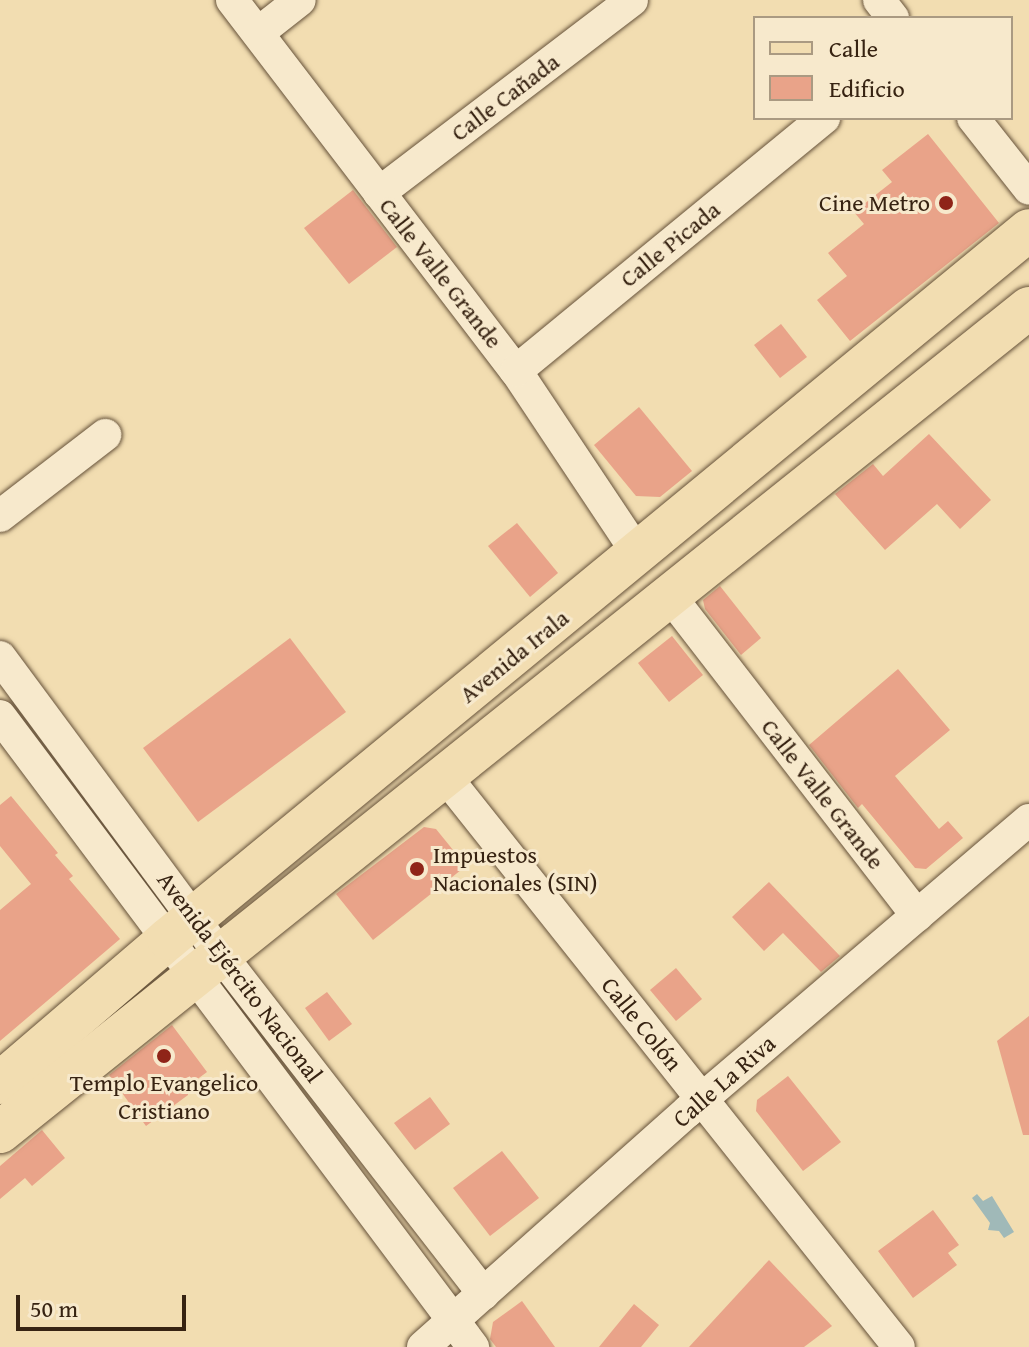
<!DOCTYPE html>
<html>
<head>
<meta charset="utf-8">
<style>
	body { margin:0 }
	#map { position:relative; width:1029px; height:1347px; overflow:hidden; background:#f2ddb1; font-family:"Gentium Book Plus",serif }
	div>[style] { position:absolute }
	.water>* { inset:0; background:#a0b9b8 }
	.building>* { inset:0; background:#e9a389 }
	.roads { filter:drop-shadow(0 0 2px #66523a) drop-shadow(0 0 2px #66523a) }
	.minor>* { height:32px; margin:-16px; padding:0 16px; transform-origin:16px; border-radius:16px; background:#f7e9cc }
	.major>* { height:42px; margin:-21px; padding:0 21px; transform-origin:21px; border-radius:21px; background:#f2ddb1 }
	.dots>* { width:22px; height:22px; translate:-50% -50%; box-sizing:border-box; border:4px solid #f7e9cc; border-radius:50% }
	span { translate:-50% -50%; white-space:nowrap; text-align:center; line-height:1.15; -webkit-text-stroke:6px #f7e9cc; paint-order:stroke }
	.street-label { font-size:24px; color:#372312 }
	.poi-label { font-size:24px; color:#372312 }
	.right { translate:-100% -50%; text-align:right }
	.left { translate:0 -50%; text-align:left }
	.legend { position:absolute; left:753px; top:16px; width:260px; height:104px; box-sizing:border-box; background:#f7e9cc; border:2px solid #aa9a82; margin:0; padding:10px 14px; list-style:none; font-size:24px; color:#372312 }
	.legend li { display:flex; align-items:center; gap:16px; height:40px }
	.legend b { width:40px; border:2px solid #aa9a82 }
	.scale { position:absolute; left:16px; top:1295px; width:170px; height:36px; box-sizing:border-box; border:4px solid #372312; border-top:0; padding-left:10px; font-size:24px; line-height:28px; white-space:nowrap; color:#372312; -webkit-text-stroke:6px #f7e9cc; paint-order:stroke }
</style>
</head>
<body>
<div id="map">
	<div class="water">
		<i style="clip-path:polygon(977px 1194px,983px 1201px,992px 1196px,1014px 1232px,1004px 1238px,999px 1231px,988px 1230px,990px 1223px,972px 1198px)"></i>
	</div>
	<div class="building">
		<i style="clip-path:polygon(928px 134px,999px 223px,850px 341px,817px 300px,847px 276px,828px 253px,864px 224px,854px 212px,892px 182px,882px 170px)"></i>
		<i style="clip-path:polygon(353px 190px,397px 247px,349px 284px,304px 228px)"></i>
		<i style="clip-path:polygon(781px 324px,807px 357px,780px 378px,754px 345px)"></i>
		<i style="clip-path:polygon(639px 407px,692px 471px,660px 497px,636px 496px,594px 445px)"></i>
		<i style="clip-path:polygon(929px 434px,991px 500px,960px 529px,937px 504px,885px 550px,835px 494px,873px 464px,883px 476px)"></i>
		<i style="clip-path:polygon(517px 523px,558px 573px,530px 597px,488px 546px)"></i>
		<i style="clip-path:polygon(720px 586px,761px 638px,741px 655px,705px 609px,703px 600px)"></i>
		<i style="clip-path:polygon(672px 636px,703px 675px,669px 702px,638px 663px)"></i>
		<i style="clip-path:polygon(290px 638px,346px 712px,198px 822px,143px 748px)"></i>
		<i style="clip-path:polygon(898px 669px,950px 730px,895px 776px,939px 829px,948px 821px,963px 838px,926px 869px,915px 868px,862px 804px,858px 808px,809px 745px)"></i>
		<i style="clip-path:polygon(11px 796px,58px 853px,55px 855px,73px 876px,69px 879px,120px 939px,0 1041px,0 910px,31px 884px,0 846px,0 805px)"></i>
		<i style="clip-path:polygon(424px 827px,436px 829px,466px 866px,373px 940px,336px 894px)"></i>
		<i style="clip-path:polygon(769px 882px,840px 956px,821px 972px,783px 933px,764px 951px,732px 917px)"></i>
		<i style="clip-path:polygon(676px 968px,702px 999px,676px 1021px,650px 990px)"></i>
		<i style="clip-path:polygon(327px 992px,352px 1024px,329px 1041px,305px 1008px)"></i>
		<i style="clip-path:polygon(1029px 1016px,1029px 1135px,1023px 1135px,997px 1041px)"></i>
		<i style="clip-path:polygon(172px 1025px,207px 1072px,188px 1086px,188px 1095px,146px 1126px,109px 1075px)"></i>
		<i style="clip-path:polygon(788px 1076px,841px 1142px,803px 1171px,756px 1111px,757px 1100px)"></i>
		<i style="clip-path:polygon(430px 1097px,450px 1124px,415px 1150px,394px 1123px)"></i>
		<i style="clip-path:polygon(42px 1130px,65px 1158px,32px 1186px,25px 1178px,0 1199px,0 1166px)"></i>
		<i style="clip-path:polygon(502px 1151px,539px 1198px,490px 1236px,453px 1188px)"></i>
		<i style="clip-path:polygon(933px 1210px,959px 1245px,948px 1253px,957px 1265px,913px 1298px,878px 1251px)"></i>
		<i style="clip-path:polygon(769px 1260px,832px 1326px,804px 1347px,689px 1347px)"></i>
		<i style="clip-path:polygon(522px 1301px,545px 1333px,555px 1347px,496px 1347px,490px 1339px,493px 1322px)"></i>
		<i style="clip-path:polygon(634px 1304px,659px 1325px,641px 1347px,599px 1347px)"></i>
	</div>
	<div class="roads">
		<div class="minor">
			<i style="left:232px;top:0;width:467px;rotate:52.6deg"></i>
			<i style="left:516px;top:371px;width:220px;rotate:56.3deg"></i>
			<i style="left:879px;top:0;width:23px;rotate:52deg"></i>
			<i style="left:258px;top:33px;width:53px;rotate:-38.2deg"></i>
			<i style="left:973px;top:118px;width:90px;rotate:51.7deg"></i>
			<i style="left:379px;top:193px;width:318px;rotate:-37.3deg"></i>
			<i style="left:516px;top:371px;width:399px;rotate:-39.4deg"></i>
			<i style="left:0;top:516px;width:133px;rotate:-37.6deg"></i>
			<i style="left:670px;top:596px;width:404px;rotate:52.3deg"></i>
			<i style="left:0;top:657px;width:370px;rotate:53.5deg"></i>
			<i style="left:220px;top:954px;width:430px;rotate:52.2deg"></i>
			<i style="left:0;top:716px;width:789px;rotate:53.14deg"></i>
			<i style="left:445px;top:776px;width:729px;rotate:51.51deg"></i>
			<i style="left:423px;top:1347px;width:355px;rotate:-41.7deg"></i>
			<i style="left:688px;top:1111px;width:448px;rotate:-40.5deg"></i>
		</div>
		<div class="major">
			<i style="left:0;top:1083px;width:221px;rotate:-40.6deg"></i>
			<i style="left:168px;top:939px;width:1115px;rotate:-39.47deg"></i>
			<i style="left:0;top:1132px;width:1318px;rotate:-38.69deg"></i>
		</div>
	</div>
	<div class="dots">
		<i style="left:946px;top:203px;background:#8f2418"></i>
		<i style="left:417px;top:869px;background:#8f2418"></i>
		<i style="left:164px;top:1056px;background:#8f2418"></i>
	</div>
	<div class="street-label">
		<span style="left:505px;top:97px;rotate:-37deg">Calle Cañada</span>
		<span style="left:670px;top:244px;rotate:-39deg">Calle Picada</span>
		<span style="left:441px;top:273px;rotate:52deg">Calle Valle Grande</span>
		<span style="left:514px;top:656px;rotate:-39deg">Avenida Irala</span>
		<span style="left:823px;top:794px;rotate:52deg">Calle Valle Grande</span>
		<span style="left:240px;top:977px;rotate:53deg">Avenida Ejército Nacional</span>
		<span style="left:642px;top:1024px;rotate:51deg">Calle Colón</span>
		<span style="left:724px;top:1081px;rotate:-41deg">Calle La Riva</span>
	</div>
	<div class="poi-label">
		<span class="right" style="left:930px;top:203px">Cine Metro</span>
		<span class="left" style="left:433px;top:869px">Impuestos<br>Nacionales (SIN)</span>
		<span style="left:164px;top:1097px">Templo Evangelico<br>Cristiano</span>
	</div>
	<ul class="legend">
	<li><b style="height:10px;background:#f2ddb1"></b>Calle</li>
	<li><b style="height:22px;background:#e9a389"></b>Edificio</li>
	</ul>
	<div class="scale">50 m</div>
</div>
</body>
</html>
